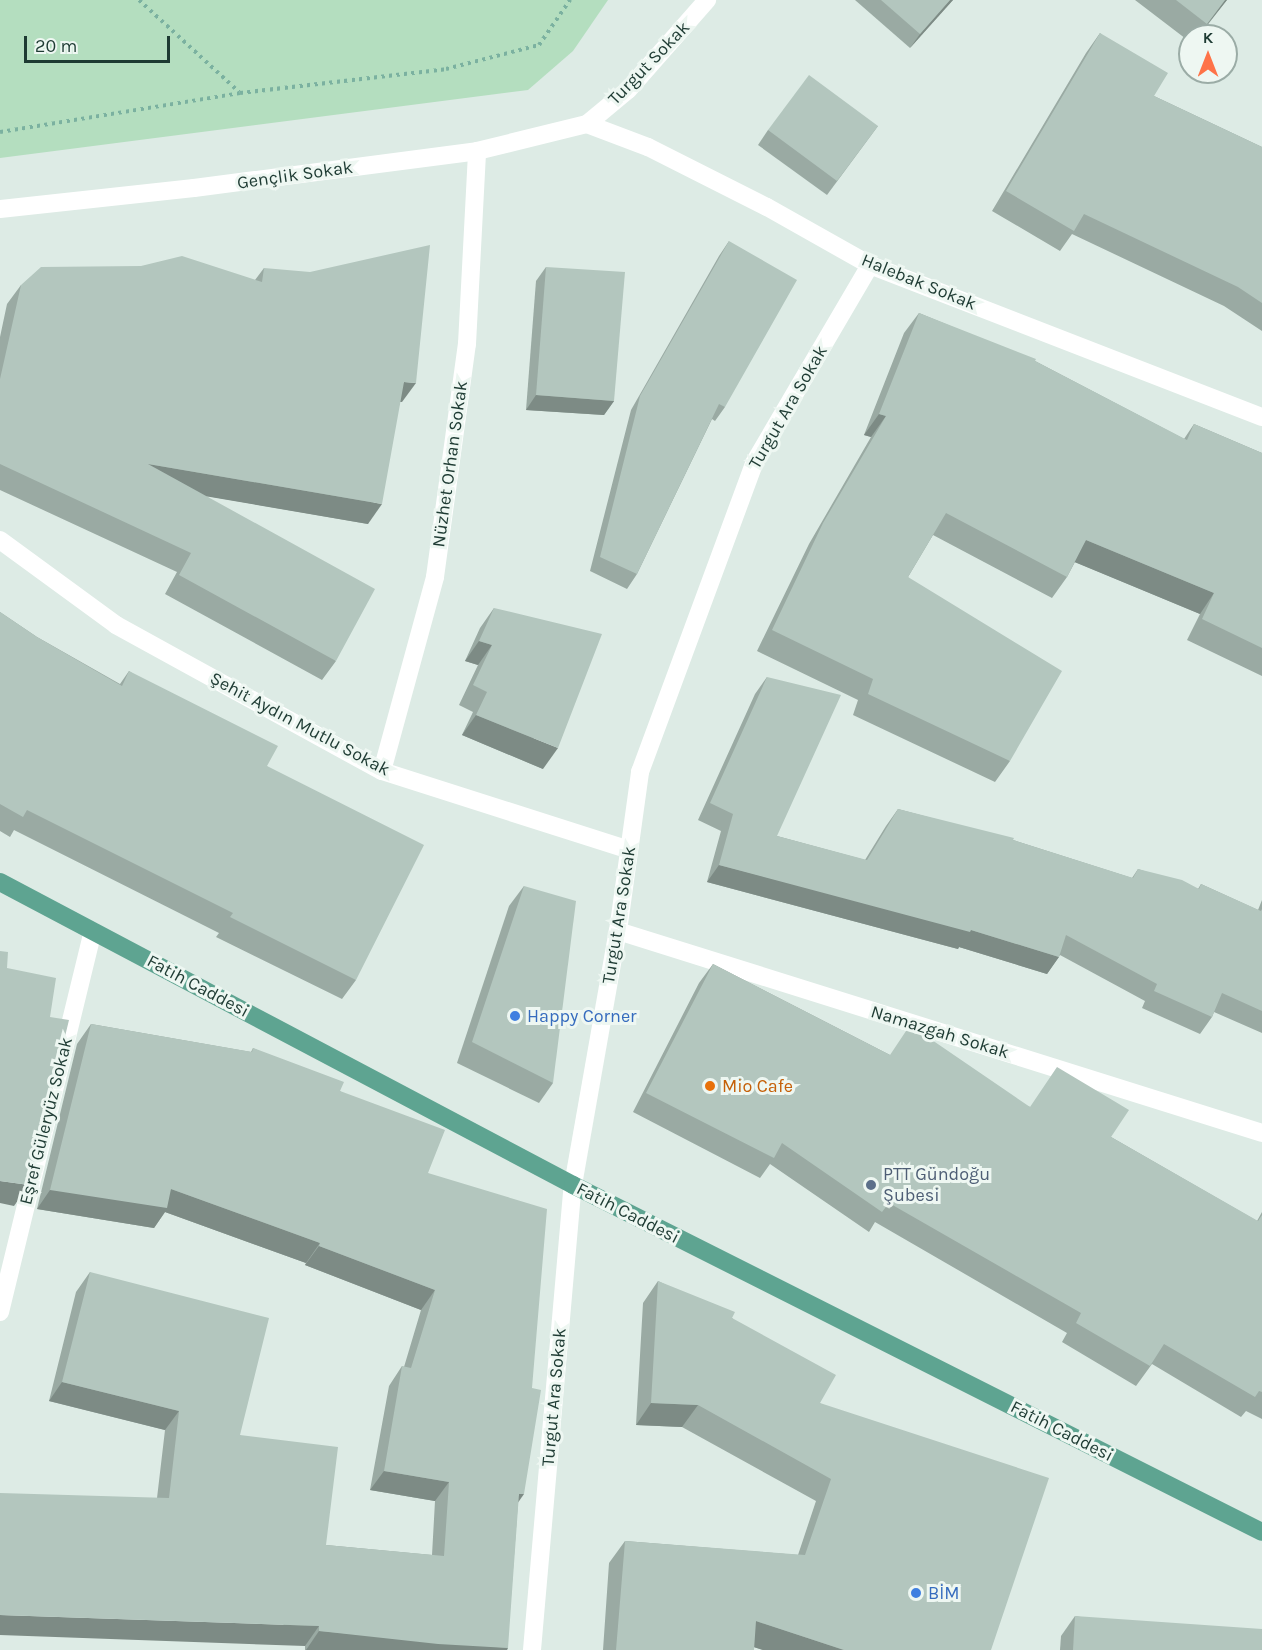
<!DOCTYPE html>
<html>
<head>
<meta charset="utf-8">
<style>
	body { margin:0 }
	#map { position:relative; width:1262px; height:1650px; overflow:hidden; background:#ddebe5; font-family:Karla,sans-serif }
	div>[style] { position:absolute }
	.green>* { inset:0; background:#b4debf }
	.path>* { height:4px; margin-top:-2px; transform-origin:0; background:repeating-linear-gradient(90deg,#7bb1a0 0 3px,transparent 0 7.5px) }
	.minor>* { height:18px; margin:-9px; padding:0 9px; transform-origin:9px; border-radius:9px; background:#fff }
	.major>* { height:18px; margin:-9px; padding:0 9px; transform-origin:9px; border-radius:9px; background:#5ea491 }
	.wall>* { inset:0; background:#9aaaa3 }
	.shaded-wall>* { inset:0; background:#7d8b85 }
	.building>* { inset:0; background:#b3c6be }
	.dots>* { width:16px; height:16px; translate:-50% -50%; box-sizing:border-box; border:3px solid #eef7f2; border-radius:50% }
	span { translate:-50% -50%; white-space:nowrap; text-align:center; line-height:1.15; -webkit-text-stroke:6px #eef7f2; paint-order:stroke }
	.street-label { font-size:18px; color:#1e3b33 }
	.shop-label { font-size:18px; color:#366cbe }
	.left { translate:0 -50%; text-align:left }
	.food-label { font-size:18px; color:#c56008 }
	.service-label { font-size:18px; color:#4e5e75 }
	.north { position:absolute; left:1178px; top:24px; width:60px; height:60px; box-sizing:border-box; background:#eef7f2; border:2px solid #9baca6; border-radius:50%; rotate:0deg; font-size:16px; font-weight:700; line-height:24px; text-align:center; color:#1e3b33 }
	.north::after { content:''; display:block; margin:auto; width:21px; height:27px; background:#fe7348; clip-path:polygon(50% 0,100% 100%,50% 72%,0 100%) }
	.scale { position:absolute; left:24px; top:36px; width:146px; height:27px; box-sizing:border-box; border:3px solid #1e3b33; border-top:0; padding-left:8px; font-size:18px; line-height:21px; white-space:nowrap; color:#1e3b33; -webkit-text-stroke:4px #eef7f2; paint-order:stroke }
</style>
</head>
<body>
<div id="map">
	<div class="green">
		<i style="clip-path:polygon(0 0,608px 0,573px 51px,528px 90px,0 158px)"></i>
	</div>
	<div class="path">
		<i style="left:139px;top:0;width:136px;rotate:42.6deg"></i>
		<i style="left:0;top:132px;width:243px;rotate:-9.2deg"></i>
		<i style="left:240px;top:93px;width:207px;rotate:-6.6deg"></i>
		<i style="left:446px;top:69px;width:96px;rotate:-14.5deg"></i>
		<i style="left:539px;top:45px;width:55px;rotate:-55.4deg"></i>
	</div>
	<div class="minor">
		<i style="left:587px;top:124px;width:65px;rotate:20.7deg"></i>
		<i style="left:648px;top:147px;width:133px;rotate:26.8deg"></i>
		<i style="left:767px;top:207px;width:118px;rotate:29.4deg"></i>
		<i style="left:870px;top:265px;width:420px;rotate:21.2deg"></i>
		<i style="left:0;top:209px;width:195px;rotate:-6.2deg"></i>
		<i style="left:194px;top:188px;width:285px;rotate:-7.4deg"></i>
		<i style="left:477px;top:151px;width:113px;rotate:-13.8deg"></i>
		<i style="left:587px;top:124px;width:53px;rotate:-39.7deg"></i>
		<i style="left:628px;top:90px;width:120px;rotate:-48.7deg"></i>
		<i style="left:0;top:540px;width:144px;rotate:36.2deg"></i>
		<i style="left:116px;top:625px;width:303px;rotate:28.8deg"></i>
		<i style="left:382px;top:771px;width:259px;rotate:17.7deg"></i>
		<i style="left:382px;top:771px;width:201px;rotate:-74.7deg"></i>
		<i style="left:435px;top:577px;width:235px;rotate:-82.2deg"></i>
		<i style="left:467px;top:344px;width:193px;rotate:-87deg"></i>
		<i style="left:618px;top:931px;width:675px;rotate:17.41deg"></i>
		<i style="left:0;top:1312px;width:392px;rotate:-76.3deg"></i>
		<i style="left:532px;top:1650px;width:467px;rotate:-85deg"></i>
		<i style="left:573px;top:1185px;width:258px;rotate:-80deg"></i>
		<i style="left:618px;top:931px;width:161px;rotate:-82.1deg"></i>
		<i style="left:640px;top:772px;width:329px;rotate:-69.7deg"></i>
		<i style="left:754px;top:463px;width:229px;rotate:-59.6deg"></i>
	</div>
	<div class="major">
		<i style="left:0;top:882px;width:648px;rotate:27.87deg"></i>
		<i style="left:573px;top:1185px;width:771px;rotate:26.73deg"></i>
	</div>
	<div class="wall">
		<i style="clip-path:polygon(855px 0,953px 0,910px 48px)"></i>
		<i style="clip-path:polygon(1135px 0,1227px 0,1199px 36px,1190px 36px,1190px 42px)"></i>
		<i style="clip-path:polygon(1100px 33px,1154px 96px,1262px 147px,1262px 331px,1224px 306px,1072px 234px,1060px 251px,992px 211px,1086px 53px)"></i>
		<i style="clip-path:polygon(878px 126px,827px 195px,758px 145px,768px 130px)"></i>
		<i style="clip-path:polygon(729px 241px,725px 407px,715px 421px,712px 419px,637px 574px,627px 589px,590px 571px,631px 410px,719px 256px)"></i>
		<i style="clip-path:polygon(546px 267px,614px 401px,604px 415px,526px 410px,536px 281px)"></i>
		<i style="clip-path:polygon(264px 268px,402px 402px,400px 402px,368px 524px,207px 496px,336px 661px,322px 680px,165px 594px,177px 572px,0 490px,0 337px,7px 304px,21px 285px,255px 280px)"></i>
		<i style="clip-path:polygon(919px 313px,1035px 361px,1184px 439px,1194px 424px,1262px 453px,1262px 676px,1187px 640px,1200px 614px,1075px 562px,1067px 577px,1052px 598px,933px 535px,908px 577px,1010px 761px,995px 782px,853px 715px,858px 700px,757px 651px,809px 544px,871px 437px,864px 435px,904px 333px)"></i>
		<i style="clip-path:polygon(494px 608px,543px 769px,462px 735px,473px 712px,459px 705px,478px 665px,465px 661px,480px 628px)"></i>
		<i style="clip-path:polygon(0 612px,37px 637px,120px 684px,129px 671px,267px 766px,356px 980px,342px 999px,216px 937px,219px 933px,14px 830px,10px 837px,0 831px)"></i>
		<i style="clip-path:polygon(767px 677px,777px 836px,865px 860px,886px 826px,898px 809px,1013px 840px,1132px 878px,1138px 869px,1198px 889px,1201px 884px,1258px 910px,1262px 900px,1262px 1033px,1214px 1012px,1212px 1017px,1200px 1034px,1142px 1008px,1145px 1001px,1060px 955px,1047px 974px,959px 947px,958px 949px,707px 882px,721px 831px,698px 820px,755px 694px)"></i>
		<i style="clip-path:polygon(524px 886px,553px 1083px,539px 1103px,457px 1063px,509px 906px)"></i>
		<i style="clip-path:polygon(713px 964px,890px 1055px,1111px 1137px,1257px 1221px,1262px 1212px,1262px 1419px,1246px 1411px,1241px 1417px,1152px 1364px,1136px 1386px,1062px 1342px,1067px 1333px,875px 1222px,869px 1232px,770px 1164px,760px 1178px,633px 1112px,699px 983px)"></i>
		<i style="clip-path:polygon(91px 1024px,251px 1052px,253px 1048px,340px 1091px,428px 1173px,518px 1502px,507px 1650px,305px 1650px,305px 1646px,157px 1498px,165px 1430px,49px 1401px,76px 1292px,90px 1272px,240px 1435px,326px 1545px,432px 1555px,435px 1501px,370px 1490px,389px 1386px,402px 1366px,404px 1367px,421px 1310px,305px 1265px,306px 1263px,165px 1212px,154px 1228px,37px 1209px,77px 1044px)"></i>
		<i style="clip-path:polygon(658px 1281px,732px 1318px,820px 1403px,991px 1650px,763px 1650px,754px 1647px,754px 1650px,603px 1650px,609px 1563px,625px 1541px,798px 1555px,816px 1501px,682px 1427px,636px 1425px,643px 1303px)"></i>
		<i style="clip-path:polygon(1075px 1616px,1262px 1650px,1060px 1650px,1061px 1636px)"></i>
	</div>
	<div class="shaded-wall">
		<i style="clip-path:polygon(950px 0,953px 0,910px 48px,920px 34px)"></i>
		<i style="clip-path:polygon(1225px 0,1227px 0,1198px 36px)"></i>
		<i style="clip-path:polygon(404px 382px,416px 383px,402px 402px,390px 401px)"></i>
		<i style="clip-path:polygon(536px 395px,614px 401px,604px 415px,526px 410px)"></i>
		<i style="clip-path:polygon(879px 414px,886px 416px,871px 437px,864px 435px)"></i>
		<i style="clip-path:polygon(148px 464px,382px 504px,368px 524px,134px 484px)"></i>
		<i style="clip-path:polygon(1086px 540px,1214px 593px,1200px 614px,1072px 561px)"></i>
		<i style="clip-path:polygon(479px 641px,492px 645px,478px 665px,465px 661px)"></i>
		<i style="clip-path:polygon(476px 715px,558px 748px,543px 769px,462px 735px)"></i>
		<i style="clip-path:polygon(719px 865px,971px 930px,1059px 957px,1047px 974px,959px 947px,958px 949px,707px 882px)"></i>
		<i style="clip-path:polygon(0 1181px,29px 1185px,14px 1206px,0 1203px)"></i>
		<i style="clip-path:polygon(171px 1189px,320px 1243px,306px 1263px,165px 1212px,154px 1228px,37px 1209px,50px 1190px)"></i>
		<i style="clip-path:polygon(319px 1246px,435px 1290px,421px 1310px,305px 1265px)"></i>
		<i style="clip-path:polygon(62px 1382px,179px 1411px,165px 1430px,49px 1401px)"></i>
		<i style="clip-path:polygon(651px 1403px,698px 1405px,682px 1427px,636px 1425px)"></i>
		<i style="clip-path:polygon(384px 1471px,449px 1482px,435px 1501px,370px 1490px)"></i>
		<i style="clip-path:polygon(519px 1494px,524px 1494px,510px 1514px)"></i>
		<i style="clip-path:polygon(0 1615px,319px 1626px,305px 1646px,0 1635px)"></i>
		<i style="clip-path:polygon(756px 1621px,844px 1650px,763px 1650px,741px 1643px)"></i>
		<i style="clip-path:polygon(319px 1631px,508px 1648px,507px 1650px,306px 1650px)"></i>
	</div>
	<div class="building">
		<i style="clip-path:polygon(881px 0,950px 0,920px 34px)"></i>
		<i style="clip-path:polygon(1176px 0,1225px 0,1207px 24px)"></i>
		<i style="clip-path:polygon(1100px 33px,1168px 73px,1154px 96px,1262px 147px,1262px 303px,1238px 287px,1084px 214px,1074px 231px,1006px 191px)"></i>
		<i style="clip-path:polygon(809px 75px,878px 126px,837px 181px,768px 130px)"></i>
		<i style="clip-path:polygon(729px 241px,797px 280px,725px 407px,719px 404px,637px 574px,600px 557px,640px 396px)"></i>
		<i style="clip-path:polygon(430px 245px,416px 383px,404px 382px,382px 504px,148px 464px,375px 589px,336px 661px,179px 575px,191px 553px,0 464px,0 379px,21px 285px,41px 267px,141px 266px,182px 256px,262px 282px,264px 268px,310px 272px)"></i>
		<i style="clip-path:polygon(546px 267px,625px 272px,614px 401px,536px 395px)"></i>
		<i style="clip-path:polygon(919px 313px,1036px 359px,1035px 361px,1187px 440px,1194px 424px,1262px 453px,1262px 648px,1202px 619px,1214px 593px,1086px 540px,1067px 577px,946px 513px,908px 577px,1062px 671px,1010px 761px,868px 694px,873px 679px,772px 630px,823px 523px,886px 416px,879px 414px)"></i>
		<i style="clip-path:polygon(494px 608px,602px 634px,558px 748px,476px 715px,487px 692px,473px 685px,492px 645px,479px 641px)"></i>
		<i style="clip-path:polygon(0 612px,37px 637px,122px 686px,129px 671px,278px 746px,267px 766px,424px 845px,356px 980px,230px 917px,233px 913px,27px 810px,23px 817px,0 804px)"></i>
		<i style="clip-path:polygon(767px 677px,841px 695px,777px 836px,867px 860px,898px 809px,1014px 838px,1013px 840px,1133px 878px,1138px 869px,1182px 880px,1199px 889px,1201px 884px,1261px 911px,1262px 909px,1262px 1011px,1222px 993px,1212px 1017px,1154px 991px,1157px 984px,1066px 935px,1059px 957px,971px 930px,970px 932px,719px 865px,733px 814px,710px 803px)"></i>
		<i style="clip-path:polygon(524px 886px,576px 901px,553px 1083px,472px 1042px)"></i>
		<i style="clip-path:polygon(0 951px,8px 952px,7px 968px,56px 978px,50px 1017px,69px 1020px,29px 1185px,0 1181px)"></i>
		<i style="clip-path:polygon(713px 964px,890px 1055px,910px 1025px,1030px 1107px,1057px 1067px,1129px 1110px,1111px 1137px,1258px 1221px,1262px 1215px,1262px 1392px,1259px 1391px,1255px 1397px,1164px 1344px,1150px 1366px,1076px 1323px,1081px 1313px,889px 1203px,882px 1212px,782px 1143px,774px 1158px,646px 1093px)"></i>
		<i style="clip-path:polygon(91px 1024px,252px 1052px,253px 1048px,344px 1082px,340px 1091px,445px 1130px,428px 1173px,547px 1209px,532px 1388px,541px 1390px,524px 1494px,519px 1494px,508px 1648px,438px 1644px,319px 1631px,319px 1626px,0 1615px,0 1493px,169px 1498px,179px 1411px,62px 1382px,90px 1272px,269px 1318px,240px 1435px,338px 1447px,326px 1545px,444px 1556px,449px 1482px,384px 1471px,402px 1366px,411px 1368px,435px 1290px,319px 1246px,320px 1243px,171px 1189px,167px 1208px,50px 1190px)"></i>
		<i style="clip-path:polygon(658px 1281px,735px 1312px,732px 1318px,836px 1375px,820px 1403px,1049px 1478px,991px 1650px,844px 1650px,756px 1621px,754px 1650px,616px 1650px,625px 1541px,805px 1555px,831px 1479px,698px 1405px,651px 1403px)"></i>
		<i style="clip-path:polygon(1075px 1616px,1262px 1629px,1262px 1650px,1073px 1650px)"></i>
	</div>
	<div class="dots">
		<i style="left:515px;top:1016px;background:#3f7fe0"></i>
		<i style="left:710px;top:1086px;background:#e8710a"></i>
		<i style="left:871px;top:1185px;background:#5c6f8a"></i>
		<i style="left:916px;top:1593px;background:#3f7fe0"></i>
	</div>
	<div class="street-label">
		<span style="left:649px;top:63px;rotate:-46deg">Turgut Sokak</span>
		<span style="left:295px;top:175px;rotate:-8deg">Gençlik Sokak</span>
		<span style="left:919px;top:282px;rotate:22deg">Halebak Sokak</span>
		<span style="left:788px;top:407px;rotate:-60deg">Turgut Ara Sokak</span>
		<span style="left:450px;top:464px;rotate:-82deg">Nüzhet Orhan Sokak</span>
		<span style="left:300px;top:724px;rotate:28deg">Şehit Aydın Mutlu Sokak</span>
		<span style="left:619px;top:915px;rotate:-81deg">Turgut Ara Sokak</span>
		<span style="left:198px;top:986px;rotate:28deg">Fatih Caddesi</span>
		<span style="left:940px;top:1032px;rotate:17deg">Namazgah Sokak</span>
		<span style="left:46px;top:1121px;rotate:-76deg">Eşref Güleryüz Sokak</span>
		<span style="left:628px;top:1213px;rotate:27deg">Fatih Caddesi</span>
		<span style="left:554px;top:1397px;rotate:-85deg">Turgut Ara Sokak</span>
		<span style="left:1062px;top:1431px;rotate:27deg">Fatih Caddesi</span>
	</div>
	<div class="shop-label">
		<span class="left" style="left:527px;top:1016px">Happy Corner</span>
		<span class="left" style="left:928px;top:1593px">BİM</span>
	</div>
	<div class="food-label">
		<span class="left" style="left:722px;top:1086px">Mio Cafe</span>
	</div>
	<div class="service-label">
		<span class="left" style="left:883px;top:1185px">PTT Gündoğu<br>Şubesi</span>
	</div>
	<div class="north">K</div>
	<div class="scale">20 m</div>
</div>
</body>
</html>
